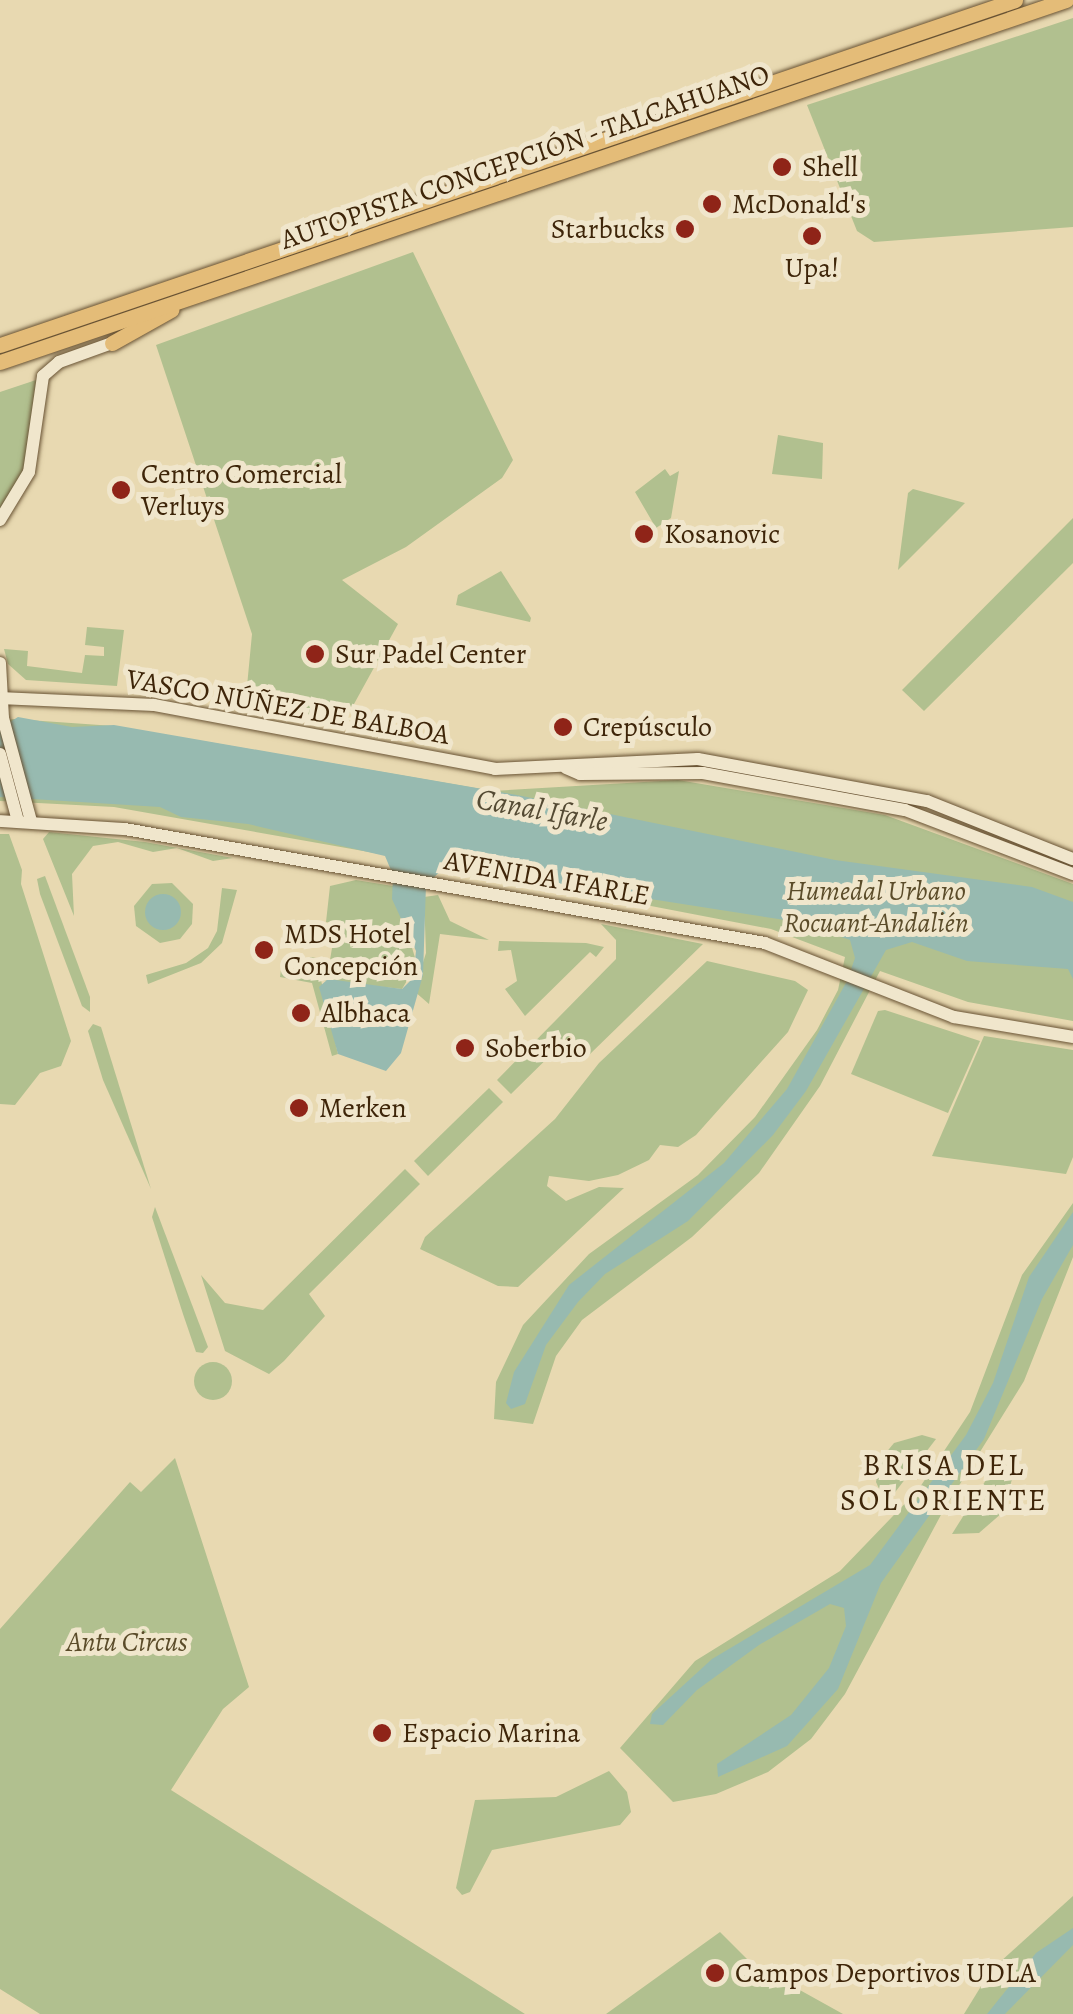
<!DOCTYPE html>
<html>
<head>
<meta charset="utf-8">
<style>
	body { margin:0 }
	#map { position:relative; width:1073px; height:2014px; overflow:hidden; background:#e8d9b1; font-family:Alegreya,serif }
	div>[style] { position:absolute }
	.green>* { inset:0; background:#b1c08f }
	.round { border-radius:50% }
	.water>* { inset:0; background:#97bab0 }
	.roads { filter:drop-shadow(0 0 2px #685233) drop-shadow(0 0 2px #685233) }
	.minor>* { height:12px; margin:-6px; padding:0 6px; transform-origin:6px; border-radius:6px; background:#f0e6cc }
	.major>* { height:15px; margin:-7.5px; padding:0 7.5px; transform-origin:7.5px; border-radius:7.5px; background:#e4bc78 }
	.dots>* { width:28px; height:28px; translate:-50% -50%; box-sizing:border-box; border:5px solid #f0e6cc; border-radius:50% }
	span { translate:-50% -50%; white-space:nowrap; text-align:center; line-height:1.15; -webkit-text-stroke:10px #f0e6cc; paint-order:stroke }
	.street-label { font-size:28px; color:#3e2509 }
	.poi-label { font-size:28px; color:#3e2509 }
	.left { translate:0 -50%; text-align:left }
	.right { translate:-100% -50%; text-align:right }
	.park-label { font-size:28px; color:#5b4c2a; font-style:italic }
	.water-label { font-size:30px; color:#544a33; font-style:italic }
	.neighbourhood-label { font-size:30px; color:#3e2509; letter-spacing:2.5px }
</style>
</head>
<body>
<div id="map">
	<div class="green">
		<i style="clip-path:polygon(1073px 18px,1073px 227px,874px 242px,857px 231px,807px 105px)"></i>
		<i style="clip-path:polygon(413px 252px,513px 460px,502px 478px,406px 547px,342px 580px,398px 624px,343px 724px,245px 707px,252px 634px,156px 345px)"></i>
		<i style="clip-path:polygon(36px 380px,24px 470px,0 512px,0 392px)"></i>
		<i style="clip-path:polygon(778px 435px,823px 443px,822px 479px,772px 474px)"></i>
		<i style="clip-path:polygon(665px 469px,670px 476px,679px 471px,671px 518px,656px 528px,635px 492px)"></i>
		<i style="clip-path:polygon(913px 489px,965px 503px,898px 570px,908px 493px)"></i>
		<i style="clip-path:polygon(1073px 518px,1073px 563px,924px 711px,902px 690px)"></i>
		<i style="clip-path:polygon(501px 571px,531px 618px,530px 622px,456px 605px,458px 595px)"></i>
		<i style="clip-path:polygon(87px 627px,124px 630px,117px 686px,26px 680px,8px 664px,4px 649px,28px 651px,27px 666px,82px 673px,85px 655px,104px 656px,104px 647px,85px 645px)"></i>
		<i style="clip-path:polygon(14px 719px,114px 726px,493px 791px,678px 780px,885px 815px,1073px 884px,1073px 1021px,968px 1002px,880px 971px,820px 1086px,759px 1173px,692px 1237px,582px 1320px,556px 1356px,533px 1424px,494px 1419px,496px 1382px,523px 1325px,589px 1254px,698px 1175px,755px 1117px,817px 1030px,838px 990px,845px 957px,771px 929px,386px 855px,114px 807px,0 801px,0 721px)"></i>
		<i style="clip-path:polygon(49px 832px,145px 842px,233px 858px,213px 861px,177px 848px,153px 852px,118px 842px,93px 846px,72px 874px,74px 916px,43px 839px)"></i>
		<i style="clip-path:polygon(0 834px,9px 834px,22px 870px,21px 884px,71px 1041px,61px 1066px,40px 1073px,15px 1105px,0 1104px)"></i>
		<i style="clip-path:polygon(45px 876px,90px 997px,90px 1012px,82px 1006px,40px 894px,37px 879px)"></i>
		<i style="clip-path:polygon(356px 880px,393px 886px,417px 964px,402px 989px,321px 980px,338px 1054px,332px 1056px,312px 983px,280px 977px,281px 970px,308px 972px,310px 957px,330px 960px,336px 924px,326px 922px,330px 886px)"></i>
		<i style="clip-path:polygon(172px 883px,193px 904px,192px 924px,180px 939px,160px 943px,136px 926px,134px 906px,152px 884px)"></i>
		<i style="clip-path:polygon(222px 888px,237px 890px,222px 943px,201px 963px,148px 984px,146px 975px,186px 963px,208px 948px,217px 931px)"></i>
		<i style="clip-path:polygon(438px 895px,450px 921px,489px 940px,440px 934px,429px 1004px,414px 991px,426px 953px,424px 897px)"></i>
		<i style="clip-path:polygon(601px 924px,703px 944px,588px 1056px,571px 1035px,511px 1094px,497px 1080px,616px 959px,616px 940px)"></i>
		<i style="clip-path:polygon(499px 941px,586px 943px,604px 947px,596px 957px,590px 952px,525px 1016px,505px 989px,517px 981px,511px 950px,498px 951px)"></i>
		<i style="clip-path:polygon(707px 961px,795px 981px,808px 990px,788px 1032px,696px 1135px,678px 1147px,660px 1145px,649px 1160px,618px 1175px,589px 1181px,549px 1176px,547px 1186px,566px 1201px,599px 1187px,624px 1188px,518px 1287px,498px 1286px,420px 1249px,425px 1237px,555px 1119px,599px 1063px)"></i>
		<i style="clip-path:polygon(885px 1010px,980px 1041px,948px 1113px,851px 1074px,878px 1011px)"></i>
		<i style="clip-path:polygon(93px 1024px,101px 1027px,151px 1189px,103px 1080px,88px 1031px)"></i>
		<i style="clip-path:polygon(984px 1036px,1073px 1050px,1073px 1157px,1066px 1174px,932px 1156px)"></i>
		<i style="clip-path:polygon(489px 1088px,503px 1102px,428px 1176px,414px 1161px)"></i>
		<i style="clip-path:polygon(405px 1169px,420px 1184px,309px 1294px,325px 1316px,284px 1361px,269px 1374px,225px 1351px,201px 1275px,225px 1303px,263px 1310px)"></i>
		<i style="clip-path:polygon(1073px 1203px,1073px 1257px,1024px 1381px,942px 1513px,845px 1694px,811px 1739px,768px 1772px,716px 1794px,673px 1802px,620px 1748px,695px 1661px,840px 1571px,918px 1490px,970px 1412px,1022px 1275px)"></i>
		<i style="clip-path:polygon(155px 1207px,208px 1347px,203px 1353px,196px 1352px,183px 1314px,152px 1217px)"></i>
		<i class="round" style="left:194px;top:1362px;width:38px;height:38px"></i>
		<i style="clip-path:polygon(922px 1435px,936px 1439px,886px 1504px,876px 1482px,880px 1460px,894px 1443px)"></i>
		<i style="clip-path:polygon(1001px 1456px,1013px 1476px,1002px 1513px,979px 1533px,952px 1534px)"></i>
		<i style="clip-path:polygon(175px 1458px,249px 1687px,223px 1709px,171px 1790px,525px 2014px,40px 2014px,0 1989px,0 1629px,130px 1482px,141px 1492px)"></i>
		<i style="clip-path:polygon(609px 1771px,627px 1792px,631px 1812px,620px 1825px,492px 1850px,470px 1892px,462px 1895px,456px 1888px,475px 1800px,556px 1797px)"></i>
		<i style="clip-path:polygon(1073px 1896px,1073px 2014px,964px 2014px,991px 1970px)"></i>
		<i style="clip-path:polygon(720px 1932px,751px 1963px,843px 2014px,606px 2014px)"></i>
	</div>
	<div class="water">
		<i style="clip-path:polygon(18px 717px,72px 727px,114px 725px,517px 795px,835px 860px,1032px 887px,1073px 902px,1073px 979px,1068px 969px,967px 961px,912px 942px,886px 950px,806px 1091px,773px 1135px,688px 1221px,605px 1274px,578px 1302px,546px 1345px,525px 1404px,511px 1409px,506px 1403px,514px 1372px,569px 1285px,724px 1163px,787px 1089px,847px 981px,855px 958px,850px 940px,798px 922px,496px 875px,455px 857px,426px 885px,423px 975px,401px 1053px,386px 1071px,338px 1054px,319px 987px,328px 979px,402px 989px,413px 978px,416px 951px,392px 899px,393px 875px,385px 856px,248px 824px,181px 817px,160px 807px,0 797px,0 728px)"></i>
		<i class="round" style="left:145px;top:894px;width:36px;height:36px"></i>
		<i style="clip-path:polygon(1073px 1212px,1073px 1245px,1042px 1299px,984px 1439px,881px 1583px,838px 1689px,787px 1746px,718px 1777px,717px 1764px,791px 1715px,829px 1668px,846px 1626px,844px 1608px,830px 1604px,759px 1645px,697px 1690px,663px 1725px,650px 1724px,652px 1714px,712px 1659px,870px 1565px,966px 1435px,993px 1383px,1029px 1277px)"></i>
		<i style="clip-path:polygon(1073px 1928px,1073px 1945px,1005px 2014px,987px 2014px,1036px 1953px)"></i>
	</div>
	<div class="roads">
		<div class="minor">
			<i style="left:0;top:520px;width:56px;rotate:-58.9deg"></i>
			<i style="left:29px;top:472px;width:97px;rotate:-81.7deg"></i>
			<i style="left:43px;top:376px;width:21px;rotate:-41deg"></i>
			<i style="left:59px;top:362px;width:56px;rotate:-19.7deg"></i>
			<i style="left:0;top:663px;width:55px;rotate:86.9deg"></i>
			<i style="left:3px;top:718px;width:107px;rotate:74.8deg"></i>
			<i style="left:0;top:698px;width:154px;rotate:2.6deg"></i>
			<i style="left:154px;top:705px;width:347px;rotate:10.6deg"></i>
			<i style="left:495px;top:769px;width:203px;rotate:-2.8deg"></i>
			<i style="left:698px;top:759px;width:233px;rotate:10.4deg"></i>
			<i style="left:927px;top:801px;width:157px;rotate:21.7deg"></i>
			<i style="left:0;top:754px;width:69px;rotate:75deg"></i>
			<i style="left:566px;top:768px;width:15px;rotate:23deg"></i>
			<i style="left:580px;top:774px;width:123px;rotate:-0.5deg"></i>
			<i style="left:703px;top:773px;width:205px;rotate:10.4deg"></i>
			<i style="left:905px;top:810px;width:180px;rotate:20.9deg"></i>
			<i style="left:0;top:821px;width:125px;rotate:3.7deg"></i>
			<i style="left:125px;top:829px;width:650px;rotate:10.1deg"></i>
			<i style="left:765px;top:943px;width:203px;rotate:21.4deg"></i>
			<i style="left:954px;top:1017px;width:121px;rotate:9.5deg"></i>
		</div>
		<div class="major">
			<i style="left:112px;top:343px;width:68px;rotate:-29.2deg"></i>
			<i style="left:0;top:345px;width:1072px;rotate:-18.77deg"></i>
			<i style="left:0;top:362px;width:1126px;rotate:-18.76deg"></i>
		</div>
	</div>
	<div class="dots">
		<i style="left:782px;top:167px;background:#8f2418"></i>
		<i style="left:712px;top:204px;background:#8f2418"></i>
		<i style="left:685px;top:229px;background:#8f2418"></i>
		<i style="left:812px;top:236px;background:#8f2418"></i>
		<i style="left:121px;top:490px;background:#8f2418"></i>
		<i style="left:644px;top:534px;background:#8f2418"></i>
		<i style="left:315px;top:654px;background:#8f2418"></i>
		<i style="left:563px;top:727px;background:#8f2418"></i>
		<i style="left:264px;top:950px;background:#8f2418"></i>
		<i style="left:301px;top:1013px;background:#8f2418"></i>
		<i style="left:465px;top:1048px;background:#8f2418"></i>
		<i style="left:299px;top:1108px;background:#8f2418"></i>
		<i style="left:382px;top:1733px;background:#8f2418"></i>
		<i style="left:715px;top:1973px;background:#8f2418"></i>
	</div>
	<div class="street-label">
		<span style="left:525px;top:157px;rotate:-19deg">AUTOPISTA CONCEPCIÓN - TALCAHUANO</span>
		<span style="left:288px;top:707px;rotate:10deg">VASCO NÚÑEZ DE BALBOA</span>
		<span style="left:547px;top:878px;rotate:10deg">AVENIDA IFARLE</span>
	</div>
	<div class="poi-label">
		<span class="left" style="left:802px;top:167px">Shell</span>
		<span class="left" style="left:732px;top:204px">McDonald's</span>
		<span class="right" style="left:665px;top:229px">Starbucks</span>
		<span style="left:812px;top:268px">Upa!</span>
		<span class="left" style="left:141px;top:490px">Centro Comercial<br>Verluys</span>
		<span class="left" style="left:664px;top:534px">Kosanovic</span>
		<span class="left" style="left:335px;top:654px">Sur Padel Center</span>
		<span class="left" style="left:583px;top:727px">Crepúsculo</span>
		<span class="left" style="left:284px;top:950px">MDS Hotel<br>Concepción</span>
		<span class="left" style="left:321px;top:1013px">Albhaca</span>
		<span class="left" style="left:485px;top:1048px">Soberbio</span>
		<span class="left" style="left:319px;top:1108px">Merken</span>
		<span class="left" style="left:402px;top:1733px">Espacio Marina</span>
		<span class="left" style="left:735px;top:1973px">Campos Deportivos UDLA</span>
	</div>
	<div class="park-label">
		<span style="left:876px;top:907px">Humedal Urbano<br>Rocuant-Andalién</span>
		<span style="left:127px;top:1642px">Antu Circus</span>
	</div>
	<div class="water-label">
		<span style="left:542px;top:810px;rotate:10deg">Canal Ifarle</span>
	</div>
	<div class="neighbourhood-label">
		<span style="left:944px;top:1482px">BRISA DEL<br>SOL ORIENTE</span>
	</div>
</div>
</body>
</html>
